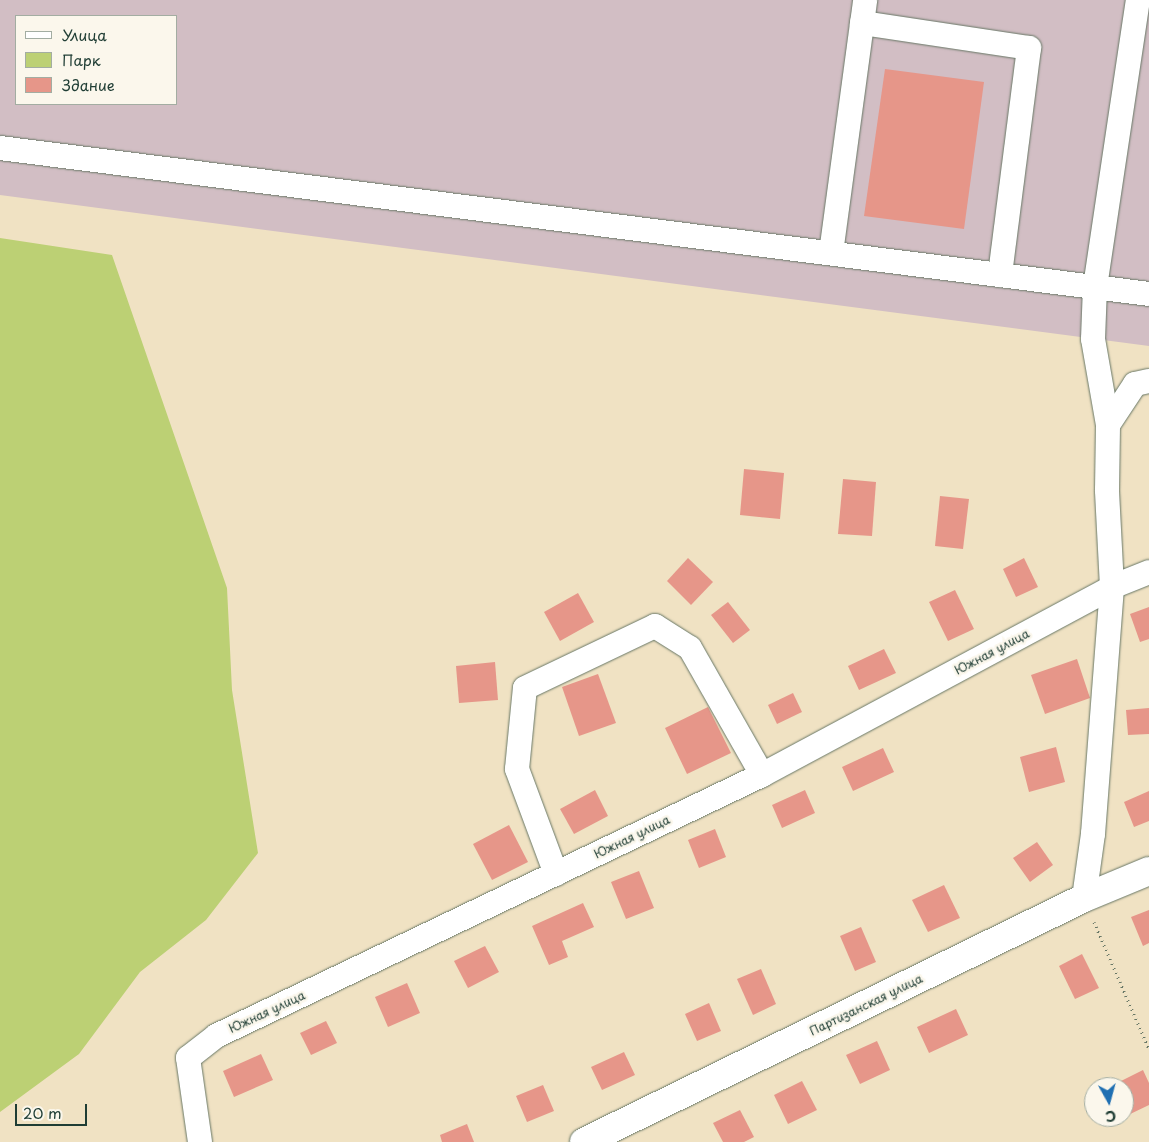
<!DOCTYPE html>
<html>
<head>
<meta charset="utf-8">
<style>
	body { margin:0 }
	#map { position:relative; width:1149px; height:1142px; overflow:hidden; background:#f0e2c3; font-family:"Playpen Sans",sans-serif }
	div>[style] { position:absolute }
	.industrial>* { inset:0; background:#d2bec4 }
	.green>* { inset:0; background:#bcd074 }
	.building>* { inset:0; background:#e69689 }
	.path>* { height:3px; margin-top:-1.5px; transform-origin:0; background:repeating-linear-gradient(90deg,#687766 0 1px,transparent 0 5px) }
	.roads { filter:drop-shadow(0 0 1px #687766) drop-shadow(0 0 1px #687766) }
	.minor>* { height:24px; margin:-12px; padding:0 12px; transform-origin:12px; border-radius:12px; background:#fff }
	.major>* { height:28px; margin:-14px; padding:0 14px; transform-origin:14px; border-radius:14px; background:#fff }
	span { translate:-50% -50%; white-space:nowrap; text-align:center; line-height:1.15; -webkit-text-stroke:5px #fbf7ec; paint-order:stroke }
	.street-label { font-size:12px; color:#1f3d34 }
	.legend { position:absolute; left:15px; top:15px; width:162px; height:90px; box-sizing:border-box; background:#fbf7ec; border:1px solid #a3ada2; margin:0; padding:6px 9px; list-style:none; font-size:15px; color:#1f3d34 }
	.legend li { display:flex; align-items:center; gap:10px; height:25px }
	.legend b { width:25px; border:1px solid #a3ada2 }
	.north { position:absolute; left:1084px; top:1077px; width:50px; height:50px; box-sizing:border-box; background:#fbf7ec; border:1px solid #a3ada2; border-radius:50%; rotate:173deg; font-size:14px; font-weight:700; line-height:20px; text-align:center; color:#1f3d34 }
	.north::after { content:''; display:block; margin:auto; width:18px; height:22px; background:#1f6fb2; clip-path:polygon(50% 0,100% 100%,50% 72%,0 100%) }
	.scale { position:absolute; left:15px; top:1104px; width:72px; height:22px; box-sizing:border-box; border:2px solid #1f3d34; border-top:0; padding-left:6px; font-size:15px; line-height:18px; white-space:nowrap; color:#1f3d34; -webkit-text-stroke:4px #fbf7ec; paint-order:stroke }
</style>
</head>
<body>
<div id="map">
	<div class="industrial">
		<i style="clip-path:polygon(evenodd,0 0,1149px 0,1149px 346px,0 195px,0 0,16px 16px,176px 16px,176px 104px,16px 104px,16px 16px)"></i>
	</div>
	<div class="green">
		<i style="clip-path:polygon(0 238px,112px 255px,227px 588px,232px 690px,258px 853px,206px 920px,140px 972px,79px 1054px,0 1112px)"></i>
	</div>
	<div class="building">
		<i style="clip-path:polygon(885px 69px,984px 82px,964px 229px,864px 216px)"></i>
		<i style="clip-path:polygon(744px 469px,784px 473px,780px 519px,740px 515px)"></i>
		<i style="clip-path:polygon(843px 479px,876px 482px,872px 536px,838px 534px)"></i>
		<i style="clip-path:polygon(940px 496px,969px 499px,963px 549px,935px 546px)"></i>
		<i style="clip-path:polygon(688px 558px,713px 582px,691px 605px,667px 581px)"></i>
		<i style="clip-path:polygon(1024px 558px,1038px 587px,1016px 597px,1003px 569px)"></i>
		<i style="clip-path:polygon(955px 590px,974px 629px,948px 641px,929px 602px)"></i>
		<i style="clip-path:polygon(578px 593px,594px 622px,560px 641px,544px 612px)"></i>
		<i style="clip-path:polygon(728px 602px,750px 630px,733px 643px,711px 615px)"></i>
		<i style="clip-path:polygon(1149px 607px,1149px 639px,1140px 642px,1130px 614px)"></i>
		<i style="clip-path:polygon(884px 649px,896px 673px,859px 690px,848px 666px)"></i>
		<i style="clip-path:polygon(1077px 659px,1090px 698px,1045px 714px,1031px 675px)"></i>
		<i style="clip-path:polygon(495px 662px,498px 700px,459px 703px,456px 666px)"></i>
		<i style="clip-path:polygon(598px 674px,616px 723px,579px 736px,562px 687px)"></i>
		<i style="clip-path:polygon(793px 693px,802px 712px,777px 724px,768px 705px)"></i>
		<i style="clip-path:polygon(708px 707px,731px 753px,687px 774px,665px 728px)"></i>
		<i style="clip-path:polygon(1149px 708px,1149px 734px,1128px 735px,1126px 710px)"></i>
		<i style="clip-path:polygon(1056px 747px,1065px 782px,1029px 792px,1020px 757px)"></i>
		<i style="clip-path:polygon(883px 748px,894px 772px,853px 791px,842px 767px)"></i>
		<i style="clip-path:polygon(595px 790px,608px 816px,574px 834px,560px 809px)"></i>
		<i style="clip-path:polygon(805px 790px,815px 813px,782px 828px,772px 805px)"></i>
		<i style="clip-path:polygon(1149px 791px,1149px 821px,1134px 827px,1124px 802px)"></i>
		<i style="clip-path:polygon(509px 825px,528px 862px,492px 880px,473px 844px)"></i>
		<i style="clip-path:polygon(715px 829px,726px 857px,699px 868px,688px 840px)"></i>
		<i style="clip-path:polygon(1037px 842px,1053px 865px,1030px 882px,1013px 858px)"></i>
		<i style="clip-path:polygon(639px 871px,654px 908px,626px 919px,611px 882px)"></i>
		<i style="clip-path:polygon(944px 885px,960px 918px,928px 932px,912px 900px)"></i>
		<i style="clip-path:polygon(583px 903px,594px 927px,562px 941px,568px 957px,549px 965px,532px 926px)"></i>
		<i style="clip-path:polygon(1149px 910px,1149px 943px,1143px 946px,1131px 917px)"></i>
		<i style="clip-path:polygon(861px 927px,876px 962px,855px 971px,840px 936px)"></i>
		<i style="clip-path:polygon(485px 946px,499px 972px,468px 988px,454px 961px)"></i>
		<i style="clip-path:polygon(1082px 954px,1099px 988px,1075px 999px,1059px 966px)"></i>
		<i style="clip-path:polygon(761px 969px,776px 1004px,753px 1015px,737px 979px)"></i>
		<i style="clip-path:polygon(407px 983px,420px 1013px,388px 1027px,375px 997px)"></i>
		<i style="clip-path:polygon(709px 1003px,721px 1031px,697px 1041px,685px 1014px)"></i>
		<i style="clip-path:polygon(956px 1009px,968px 1035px,929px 1053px,917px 1027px)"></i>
		<i style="clip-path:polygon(326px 1021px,337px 1043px,311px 1055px,300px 1033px)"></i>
		<i style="clip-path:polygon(877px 1041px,890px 1070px,860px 1084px,846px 1055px)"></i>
		<i style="clip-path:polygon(624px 1052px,635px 1075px,602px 1090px,591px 1067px)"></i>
		<i style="clip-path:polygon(261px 1054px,273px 1080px,234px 1097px,223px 1071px)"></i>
		<i style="clip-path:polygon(1143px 1070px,1149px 1083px,1149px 1105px,1124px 1117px,1124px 1087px,1109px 1087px)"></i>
		<i style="clip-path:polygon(802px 1081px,817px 1110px,788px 1124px,774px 1095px)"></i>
		<i style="clip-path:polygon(543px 1085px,554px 1111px,527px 1122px,516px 1096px)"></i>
		<i style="clip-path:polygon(740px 1110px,754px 1137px,744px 1142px,723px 1142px,713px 1123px)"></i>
		<i style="clip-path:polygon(467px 1124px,474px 1142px,442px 1142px,440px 1135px)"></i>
	</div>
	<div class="path">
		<i style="left:1094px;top:922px;width:138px;rotate:66.6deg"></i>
	</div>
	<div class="roads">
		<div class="minor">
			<i style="left:862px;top:23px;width:169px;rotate:8.5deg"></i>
			<i style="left:1029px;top:48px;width:229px;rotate:97.3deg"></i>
			<i style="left:0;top:148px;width:1158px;rotate:7.24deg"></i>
			<i style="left:831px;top:253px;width:255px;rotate:-82.3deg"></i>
			<i style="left:1108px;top:425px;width:87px;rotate:-99.9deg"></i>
			<i style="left:1093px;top:339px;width:52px;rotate:-87.8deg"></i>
			<i style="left:1095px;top:287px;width:290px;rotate:-81.5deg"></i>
			<i style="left:556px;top:874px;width:112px;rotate:-110.4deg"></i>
			<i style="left:517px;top:769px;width:81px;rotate:-84.4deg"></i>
			<i style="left:525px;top:688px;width:144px;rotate:-25.5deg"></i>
			<i style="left:655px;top:626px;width:41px;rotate:32.2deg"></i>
			<i style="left:690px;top:648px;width:146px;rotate:60.4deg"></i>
			<i style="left:1084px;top:898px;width:65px;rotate:-82deg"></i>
			<i style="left:1093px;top:834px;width:248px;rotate:-85.6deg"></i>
			<i style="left:1112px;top:587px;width:97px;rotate:-93deg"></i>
			<i style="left:1107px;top:490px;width:65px;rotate:-89.1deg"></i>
			<i style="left:1108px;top:425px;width:49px;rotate:-56.6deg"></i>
			<i style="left:1135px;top:384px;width:14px;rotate:-12deg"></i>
			<i style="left:200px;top:1142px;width:85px;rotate:-98.1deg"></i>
			<i style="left:188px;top:1058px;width:36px;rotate:-38deg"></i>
			<i style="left:216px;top:1036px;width:605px;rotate:-25.55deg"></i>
			<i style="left:762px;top:775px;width:397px;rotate:-28.2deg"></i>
			<i style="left:1112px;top:587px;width:40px;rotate:-22deg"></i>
		</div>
		<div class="major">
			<i style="left:584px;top:1142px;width:556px;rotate:-26.01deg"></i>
			<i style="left:1084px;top:898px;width:70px;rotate:-22.6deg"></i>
		</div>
	</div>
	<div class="street-label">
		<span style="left:992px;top:652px;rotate:-28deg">Южная улица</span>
		<span style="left:632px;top:837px;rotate:-26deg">Южная улица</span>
		<span style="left:866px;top:1005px;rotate:-26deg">Партизанская улица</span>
		<span style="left:267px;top:1012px;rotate:-25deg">Южная улица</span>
	</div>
	<ul class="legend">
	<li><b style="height:6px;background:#fff"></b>Улица</li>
	<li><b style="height:14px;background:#bcd074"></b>Парк</li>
	<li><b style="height:14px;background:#e69689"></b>Здание</li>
	</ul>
	<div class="north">С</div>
	<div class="scale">20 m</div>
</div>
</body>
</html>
